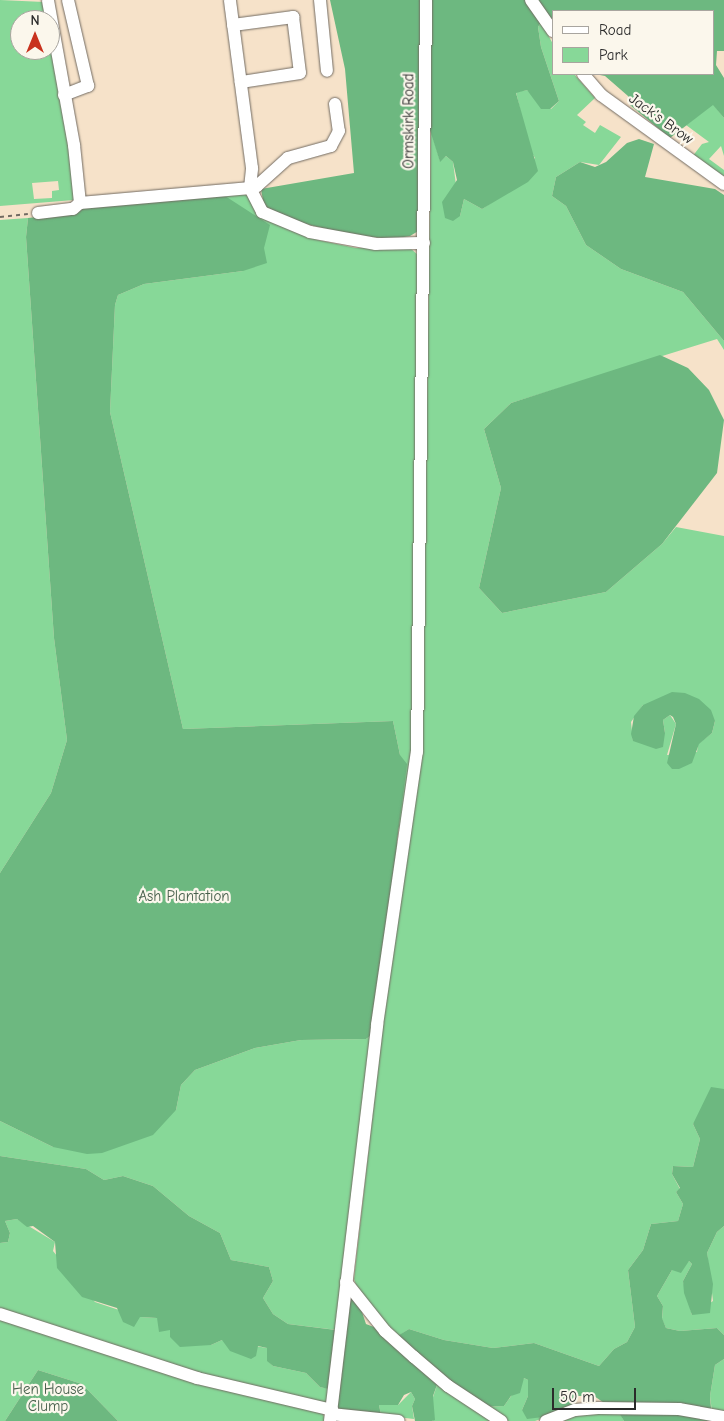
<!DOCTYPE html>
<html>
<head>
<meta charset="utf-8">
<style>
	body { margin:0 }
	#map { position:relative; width:724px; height:1421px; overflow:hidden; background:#f6e2c9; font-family:"Comic Neue",sans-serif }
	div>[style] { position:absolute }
	.green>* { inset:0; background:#87d898 }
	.forest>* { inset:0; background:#6db880 }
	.path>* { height:2px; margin-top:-1px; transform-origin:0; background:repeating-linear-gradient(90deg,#726b62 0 4px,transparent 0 8px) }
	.roads { filter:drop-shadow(0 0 1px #726b62) drop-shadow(0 0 1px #726b62) }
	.minor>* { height:12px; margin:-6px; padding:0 6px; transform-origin:6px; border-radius:6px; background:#fff }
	span { translate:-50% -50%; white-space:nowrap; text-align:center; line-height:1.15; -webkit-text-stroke:4.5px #fbf7ec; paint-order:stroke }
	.street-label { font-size:15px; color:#2b2b2b }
	.park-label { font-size:15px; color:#475f4c }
	.legend { position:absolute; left:552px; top:10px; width:162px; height:65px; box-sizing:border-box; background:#fbf7ec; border:1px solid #a8a59f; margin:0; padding:6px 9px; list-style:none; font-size:15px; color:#2b2b2b }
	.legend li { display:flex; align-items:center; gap:10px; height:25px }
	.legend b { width:25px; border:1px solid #a8a59f }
	.north { position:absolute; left:10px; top:10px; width:50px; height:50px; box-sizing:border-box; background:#fbf7ec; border:1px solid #a8a59f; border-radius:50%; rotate:0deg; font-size:14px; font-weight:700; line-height:20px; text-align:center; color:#2b2b2b }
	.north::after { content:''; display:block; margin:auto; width:18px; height:22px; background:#c8321e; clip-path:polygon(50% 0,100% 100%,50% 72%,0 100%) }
	.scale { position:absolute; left:552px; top:1388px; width:84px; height:22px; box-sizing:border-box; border:2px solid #2b2b2b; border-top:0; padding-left:6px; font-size:15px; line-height:18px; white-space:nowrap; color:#2b2b2b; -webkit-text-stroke:4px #fbf7ec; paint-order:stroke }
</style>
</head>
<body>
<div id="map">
	<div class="green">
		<i style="clip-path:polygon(evenodd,0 0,44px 2px,47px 20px,20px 20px,20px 50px,50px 50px,50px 38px,70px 147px,74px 200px,0 206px,0 0,58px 181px,59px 190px,52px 191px,52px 198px,34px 199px,32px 183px,58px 181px)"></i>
		<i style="clip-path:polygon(evenodd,541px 22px,553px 44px,553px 74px,574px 74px,595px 98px,577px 115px,586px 122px,583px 125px,595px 133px,600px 125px,621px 137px,599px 165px,580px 162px,556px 177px,552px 196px,566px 206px,586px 245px,621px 269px,683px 292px,724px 341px,724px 350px,717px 339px,511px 403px,484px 429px,501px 488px,479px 588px,502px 613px,606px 592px,662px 544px,676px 527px,724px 536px,724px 1089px,693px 1124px,700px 1139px,693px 1167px,673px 1166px,672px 1174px,680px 1189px,676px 1192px,683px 1204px,678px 1221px,651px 1224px,643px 1250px,628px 1270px,635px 1327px,627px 1342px,614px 1349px,599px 1366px,534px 1343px,493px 1348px,444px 1340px,409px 1329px,397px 1337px,358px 1291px,354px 1279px,383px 1023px,422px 751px,431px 131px,440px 161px,446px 156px,453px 162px,460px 216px,464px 199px,482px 209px,491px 203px,535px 158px,529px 148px,516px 92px,527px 90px,551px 109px,559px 101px,541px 47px,538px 27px,541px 22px,643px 705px,715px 721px,712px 733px,698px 744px,697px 752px,667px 755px,676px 724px,670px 715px,663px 720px,665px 733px,633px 741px,631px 722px,643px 705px)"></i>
		<i style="clip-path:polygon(713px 104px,724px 118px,724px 156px,721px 146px,709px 159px,724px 170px,724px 178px,692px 157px,702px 144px,709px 142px,686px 125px)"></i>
		<i style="clip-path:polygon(222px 194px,246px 195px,318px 240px,356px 248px,410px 248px,418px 255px,413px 744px,399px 848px,400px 755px,393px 721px,183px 729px,110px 412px,115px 305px,118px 295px,144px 284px,243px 271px)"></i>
		<i style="clip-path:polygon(28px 218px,26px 237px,54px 638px,67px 740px,51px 793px,0 873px,0 220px)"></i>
		<i style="clip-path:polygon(373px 1034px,337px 1330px,288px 1324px,273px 1314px,263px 1298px,273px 1281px,269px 1267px,231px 1260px,220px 1233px,189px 1216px,153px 1186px,123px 1176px,104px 1180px,86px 1169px,0 1156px,0 1121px,53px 1147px,176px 1110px,181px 1085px,195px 1070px,255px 1048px,301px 1040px,366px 1039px)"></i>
		<i style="clip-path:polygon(17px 1219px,55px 1242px,53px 1251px,95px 1302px,140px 1317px,157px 1318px,170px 1330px,211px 1345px,222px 1340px,267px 1348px,267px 1360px,273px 1366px,306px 1373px,320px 1387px,330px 1389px,328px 1401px,323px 1404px,258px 1391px,0 1312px,0 1243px,8px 1242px,10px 1233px,5px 1221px)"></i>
		<i style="clip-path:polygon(724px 1226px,724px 1335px,717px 1328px,680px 1331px,666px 1328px,662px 1319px,663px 1306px,657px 1296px,672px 1270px,689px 1261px,692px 1264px,683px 1281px,692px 1315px,713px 1301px,707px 1253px,717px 1232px)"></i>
		<i style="clip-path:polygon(0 1318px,323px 1413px,325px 1421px,118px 1421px,82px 1384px,38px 1370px,5px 1421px,0 1421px)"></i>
		<i style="clip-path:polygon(724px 1359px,724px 1411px,712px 1412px,710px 1396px,715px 1365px)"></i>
		<i style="clip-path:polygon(524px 1378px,528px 1380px,528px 1396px,522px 1410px,550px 1416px,535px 1421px,508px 1421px,484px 1407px,504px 1406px)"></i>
		<i style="clip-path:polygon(438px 1382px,457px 1397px,492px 1421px,433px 1421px,433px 1397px)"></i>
		<i style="clip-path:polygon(411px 1392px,415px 1399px,412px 1406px,414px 1419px,381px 1415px,379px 1405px,398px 1405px)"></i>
		<i style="clip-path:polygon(619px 1412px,624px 1421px,555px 1421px,561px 1417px)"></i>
	</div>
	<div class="forest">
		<i style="clip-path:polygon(330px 0,724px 0,724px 51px,717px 51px,716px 65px,724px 78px,724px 118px,713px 105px,670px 138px,630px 105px,628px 96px,605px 76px,595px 74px,713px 74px,713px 11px,553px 11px,553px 22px,546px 14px,538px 27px,541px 47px,559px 101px,550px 109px,541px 109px,527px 90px,516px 93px,538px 171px,528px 182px,482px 209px,464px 199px,460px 216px,453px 221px,445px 218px,442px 202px,457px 180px,453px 162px,446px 156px,440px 162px,430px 130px,418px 134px,420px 230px,410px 236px,392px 239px,352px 235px,297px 222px,264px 206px,261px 189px,354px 173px,345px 69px)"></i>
		<i style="clip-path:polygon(639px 139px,654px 144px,645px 177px,715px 189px,724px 195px,724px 341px,683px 292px,621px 269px,586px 245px,566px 206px,552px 196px,556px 177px,580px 162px,595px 167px,606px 162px,627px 143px)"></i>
		<i style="clip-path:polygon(222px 194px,270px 225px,264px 248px,267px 263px,243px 271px,144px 284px,118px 295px,115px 305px,110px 412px,183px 729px,393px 721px,400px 755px,407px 764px,397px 842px,399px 848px,373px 1034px,366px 1039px,301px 1040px,255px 1048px,195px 1070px,181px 1085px,176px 1110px,153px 1135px,102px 1153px,87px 1154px,53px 1147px,0 1121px,0 873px,51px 793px,67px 740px,54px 638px,26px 237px,28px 218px,74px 213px,81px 208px)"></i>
		<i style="clip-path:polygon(660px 355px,688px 368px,709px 390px,724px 420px,717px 473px,662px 544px,606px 592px,502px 613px,479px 588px,501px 488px,484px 429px,511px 403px)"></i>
		<i style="clip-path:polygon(672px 692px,685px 693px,699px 699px,711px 710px,715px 721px,712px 733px,699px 744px,692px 763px,679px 769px,672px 769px,667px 763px,676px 724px,673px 717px,670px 715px,663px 720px,665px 733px,663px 747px,656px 749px,633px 741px,631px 734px,634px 716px,643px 705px)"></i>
		<i style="clip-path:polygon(711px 1087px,724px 1089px,724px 1226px,717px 1232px,707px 1253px,713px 1284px,710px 1313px,692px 1315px,684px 1293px,683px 1281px,692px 1264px,689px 1261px,681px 1273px,672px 1270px,657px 1296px,663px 1306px,662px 1318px,666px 1328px,680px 1331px,717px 1328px,724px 1335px,724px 1359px,715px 1365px,710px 1396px,712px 1420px,717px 1421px,624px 1421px,619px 1413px,594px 1396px,575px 1396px,575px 1413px,527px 1419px,522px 1410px,528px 1396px,528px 1380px,524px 1378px,520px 1393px,511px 1396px,504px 1406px,484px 1407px,445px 1392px,438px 1382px,433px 1396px,435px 1420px,432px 1421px,415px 1421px,412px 1406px,415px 1399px,411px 1392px,404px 1395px,398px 1405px,379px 1405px,381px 1415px,337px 1412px,328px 1389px,320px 1387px,306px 1373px,273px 1366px,267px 1361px,267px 1348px,258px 1346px,256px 1356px,251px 1359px,230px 1351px,222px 1340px,211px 1345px,180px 1347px,170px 1337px,170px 1330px,159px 1332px,157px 1318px,140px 1317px,134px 1327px,123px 1322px,117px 1308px,82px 1297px,57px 1268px,55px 1242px,33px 1226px,27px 1227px,17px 1219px,5px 1221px,10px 1233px,8px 1242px,0 1243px,0 1156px,86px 1169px,104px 1180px,123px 1176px,153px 1186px,189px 1216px,220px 1233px,231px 1260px,269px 1267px,273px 1281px,263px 1298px,273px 1314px,288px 1324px,344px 1331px,347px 1297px,358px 1300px,366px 1324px,379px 1329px,391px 1340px,409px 1329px,444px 1340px,493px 1348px,534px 1343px,599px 1366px,614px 1349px,627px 1342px,635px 1327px,628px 1270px,643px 1250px,651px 1224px,678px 1221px,683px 1204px,676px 1192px,680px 1188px,672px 1174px,673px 1166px,693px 1167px,700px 1139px,693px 1124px)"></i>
		<i style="clip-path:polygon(38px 1370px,82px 1384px,118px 1421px,5px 1421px)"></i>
	</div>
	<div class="path">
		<i style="left:0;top:217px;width:28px;rotate:-6deg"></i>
	</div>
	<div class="roads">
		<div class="minor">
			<i style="left:320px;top:0;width:71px;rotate:84.4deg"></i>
			<i style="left:531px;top:0;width:38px;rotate:55deg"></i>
			<i style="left:233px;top:25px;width:61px;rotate:-7.6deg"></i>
			<i style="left:293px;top:17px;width:56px;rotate:82.9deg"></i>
			<i style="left:300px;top:73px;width:60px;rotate:171.3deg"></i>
			<i style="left:583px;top:74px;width:28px;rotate:49deg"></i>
			<i style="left:601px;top:95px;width:152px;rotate:35.9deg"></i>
			<i style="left:64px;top:95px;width:26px;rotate:-21deg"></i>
			<i style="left:88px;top:86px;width:88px;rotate:-103.1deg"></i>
			<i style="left:335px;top:104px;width:27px;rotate:82deg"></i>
			<i style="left:339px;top:131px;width:17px;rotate:118deg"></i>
			<i style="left:331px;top:146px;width:45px;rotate:164.4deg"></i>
			<i style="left:288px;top:158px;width:42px;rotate:137.9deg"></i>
			<i style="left:257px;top:186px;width:7px;rotate:164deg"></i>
			<i style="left:250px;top:188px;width:27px;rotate:63deg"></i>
			<i style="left:262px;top:212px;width:52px;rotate:22.6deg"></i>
			<i style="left:310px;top:232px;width:67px;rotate:10.3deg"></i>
			<i style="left:376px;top:244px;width:48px;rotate:-1.2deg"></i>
			<i style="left:80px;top:203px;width:171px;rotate:-5deg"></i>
			<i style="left:250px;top:188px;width:20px;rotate:-84deg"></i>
			<i style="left:252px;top:168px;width:169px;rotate:-97.5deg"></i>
			<i style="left:38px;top:213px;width:35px;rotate:-7deg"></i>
			<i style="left:73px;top:209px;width:9px;rotate:-41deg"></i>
			<i style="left:80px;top:203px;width:58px;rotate:-95.9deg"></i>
			<i style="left:74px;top:145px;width:147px;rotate:-100.2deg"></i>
			<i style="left:346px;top:1282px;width:63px;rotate:51.5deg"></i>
			<i style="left:385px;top:1331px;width:39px;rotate:42deg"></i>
			<i style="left:414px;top:1357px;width:45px;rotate:40.5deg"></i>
			<i style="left:448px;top:1386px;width:64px;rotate:33.4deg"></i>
			<i style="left:0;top:1314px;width:207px;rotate:18deg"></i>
			<i style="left:197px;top:1378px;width:139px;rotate:13.3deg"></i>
			<i style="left:331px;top:1414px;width:68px;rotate:5.9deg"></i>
			<i style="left:330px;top:1421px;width:399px;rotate:-83.2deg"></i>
			<i style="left:377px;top:1025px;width:276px;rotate:-81.7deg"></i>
			<i style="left:417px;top:752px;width:752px;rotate:-89.31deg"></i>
			<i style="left:546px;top:1421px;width:31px;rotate:-21deg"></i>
			<i style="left:575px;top:1410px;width:23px;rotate:-5deg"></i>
			<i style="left:598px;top:1408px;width:81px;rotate:0.7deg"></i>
			<i style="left:679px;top:1409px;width:46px;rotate:10.1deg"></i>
		</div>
	</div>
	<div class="street-label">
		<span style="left:661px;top:119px;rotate:36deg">Jack's Brow</span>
		<span style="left:409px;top:121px;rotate:-90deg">Ormskirk Road</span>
	</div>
	<div class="park-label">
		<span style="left:184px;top:897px">Ash Plantation</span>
		<span style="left:48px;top:1398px">Hen House<br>Clump</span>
	</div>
	<ul class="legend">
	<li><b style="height:6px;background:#fff"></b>Road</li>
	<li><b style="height:14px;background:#87d898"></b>Park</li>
	</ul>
	<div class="north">N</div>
	<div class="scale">50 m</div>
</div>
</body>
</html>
